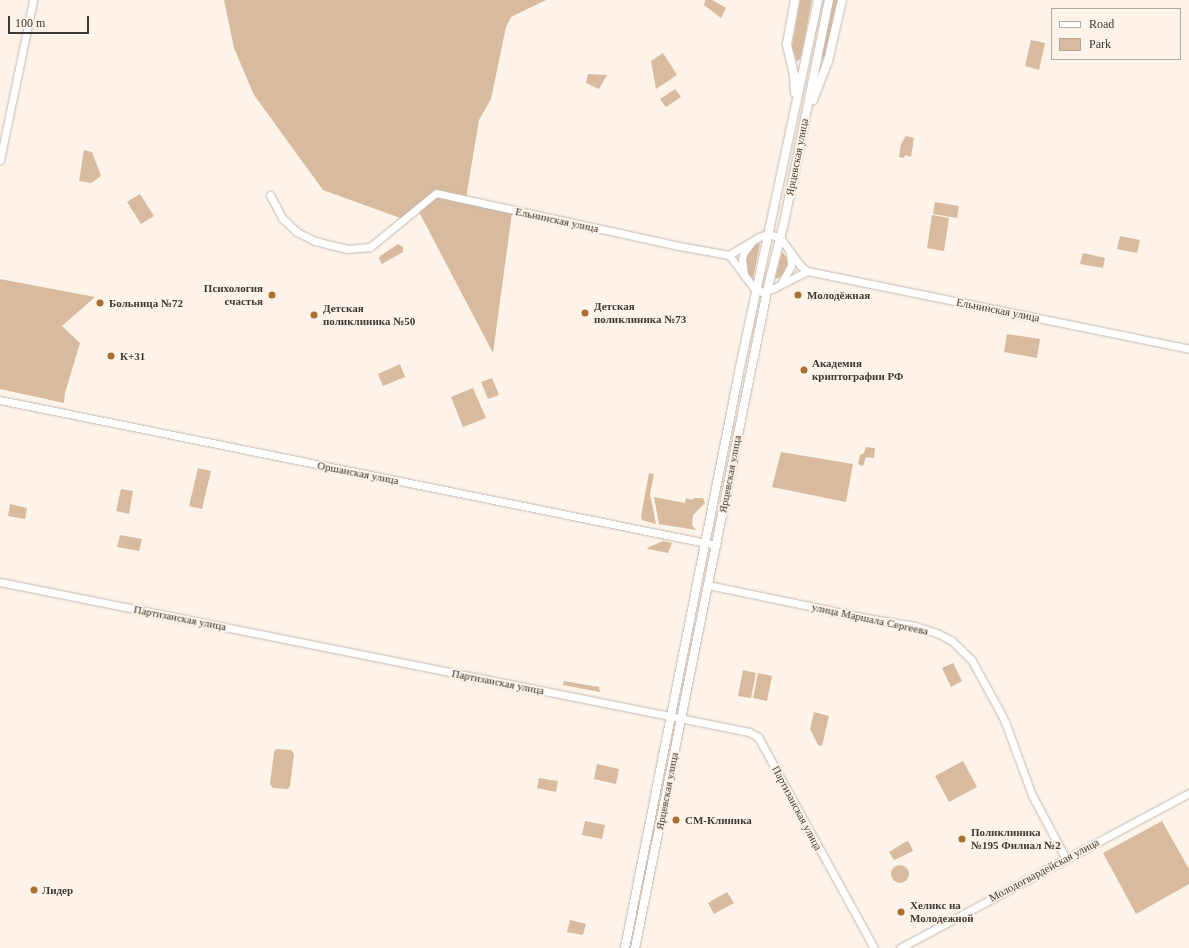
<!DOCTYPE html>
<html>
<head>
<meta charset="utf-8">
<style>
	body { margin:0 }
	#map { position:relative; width:1189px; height:948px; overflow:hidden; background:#fef3e8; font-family:Georgia,serif }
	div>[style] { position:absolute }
	.green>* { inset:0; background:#d8bb9e }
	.round { border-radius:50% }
	.roads { filter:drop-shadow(0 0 1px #c4b9af) drop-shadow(0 0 1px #c4b9af) }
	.minor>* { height:7px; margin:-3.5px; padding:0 3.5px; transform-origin:3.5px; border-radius:3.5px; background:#fff }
	.major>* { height:8px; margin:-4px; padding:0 4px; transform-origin:4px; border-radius:4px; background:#fff }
	.dots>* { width:11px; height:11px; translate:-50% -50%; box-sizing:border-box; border:2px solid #fef3e8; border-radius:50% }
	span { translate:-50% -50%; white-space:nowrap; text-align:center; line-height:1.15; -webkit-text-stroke:3.5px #fef3e8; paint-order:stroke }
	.street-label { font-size:11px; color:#3d3935 }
	.poi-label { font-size:11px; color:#3d3935; font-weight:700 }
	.right { translate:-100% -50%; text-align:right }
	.left { translate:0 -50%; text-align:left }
	.legend { position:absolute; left:1051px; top:8px; width:130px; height:52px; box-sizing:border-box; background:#fef3e8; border:1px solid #b1a9a0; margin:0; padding:5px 7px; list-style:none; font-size:12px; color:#3d3935 }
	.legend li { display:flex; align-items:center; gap:8px; height:20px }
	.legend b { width:20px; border:1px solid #b1a9a0 }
	.scale { position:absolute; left:8px; top:16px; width:81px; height:18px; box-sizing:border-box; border:2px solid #3d3935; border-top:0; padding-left:5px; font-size:12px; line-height:14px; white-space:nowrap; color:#3d3935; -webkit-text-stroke:3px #fef3e8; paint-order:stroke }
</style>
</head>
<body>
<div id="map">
	<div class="green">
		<i style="clip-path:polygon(224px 0,546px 0,511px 17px,506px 27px,491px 99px,479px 120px,467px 192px,468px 203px,512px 213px,493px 353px,419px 212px,406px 222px,403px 219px,323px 190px,254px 95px,234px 48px)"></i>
		<i style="clip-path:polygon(705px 0,712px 0,726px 8px,721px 18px,704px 5px)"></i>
		<i style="clip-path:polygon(800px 0,812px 0,801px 57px,797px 62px,792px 47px)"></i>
		<i style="clip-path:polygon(833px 0,838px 0,829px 43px,826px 56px,821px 59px)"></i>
		<i style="clip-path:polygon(1031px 40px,1045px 43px,1039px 70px,1025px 66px)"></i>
		<i style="clip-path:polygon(663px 53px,677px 75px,656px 89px,651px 61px)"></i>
		<i style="clip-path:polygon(588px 74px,607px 75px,599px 89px,586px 83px)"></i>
		<i style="clip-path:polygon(675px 89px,681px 97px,666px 107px,660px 99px)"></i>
		<i style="clip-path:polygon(906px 136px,914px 138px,911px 157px,906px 155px,903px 158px,899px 157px,901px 144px)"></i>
		<i style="clip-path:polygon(84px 150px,92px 152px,101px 176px,91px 183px,79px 181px)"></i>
		<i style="clip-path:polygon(140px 194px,154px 216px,141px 224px,127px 202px)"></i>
		<i style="clip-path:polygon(935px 202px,959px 206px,957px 218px,933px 214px)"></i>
		<i style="clip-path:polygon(932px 215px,949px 218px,944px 251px,927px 248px)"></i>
		<i style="clip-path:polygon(1120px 236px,1140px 240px,1137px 253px,1117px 249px)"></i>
		<i style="clip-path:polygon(760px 243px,753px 279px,746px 271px,745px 256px,753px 246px)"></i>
		<i style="clip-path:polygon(398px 244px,403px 247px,403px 252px,382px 264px,379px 259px,380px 256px)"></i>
		<i style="clip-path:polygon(782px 252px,787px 258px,789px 264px,783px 276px,775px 279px)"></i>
		<i style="clip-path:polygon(1083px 253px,1105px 258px,1103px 268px,1080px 264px)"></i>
		<i style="clip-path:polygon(0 279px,95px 297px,62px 326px,80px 343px,65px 393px,64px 403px,0 389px)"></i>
		<i style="clip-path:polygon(1007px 334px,1040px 339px,1037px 358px,1004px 352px)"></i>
		<i style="clip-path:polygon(400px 364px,405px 377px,383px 386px,378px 374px)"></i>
		<i style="clip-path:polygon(492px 378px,499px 395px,488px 399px,481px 382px)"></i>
		<i style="clip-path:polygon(473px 388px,486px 418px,463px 427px,451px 397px)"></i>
		<i style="clip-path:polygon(866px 447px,875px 448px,874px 458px,866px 457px,863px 466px,858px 464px,860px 455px,864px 453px)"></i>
		<i style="clip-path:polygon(781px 452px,853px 464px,846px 502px,772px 487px)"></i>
		<i style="clip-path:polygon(198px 468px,211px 471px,202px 509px,189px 506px)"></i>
		<i style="clip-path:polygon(649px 473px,654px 474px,650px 494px,656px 524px,642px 520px,641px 516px)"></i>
		<i style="clip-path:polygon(121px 489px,133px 491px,129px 514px,116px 511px)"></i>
		<i style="clip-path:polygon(654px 497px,685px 503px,686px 498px,691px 500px,695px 498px,703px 498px,705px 503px,693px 515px,692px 525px,696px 530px,659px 524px)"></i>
		<i style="clip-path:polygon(10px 504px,27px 508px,25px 519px,8px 516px)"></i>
		<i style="clip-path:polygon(120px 535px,142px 539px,139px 551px,117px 547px)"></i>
		<i style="clip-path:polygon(663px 541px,672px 543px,668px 553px,648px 549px,647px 548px)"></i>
		<i style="clip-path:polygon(953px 663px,962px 681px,951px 687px,942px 668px)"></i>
		<i style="clip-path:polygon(743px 670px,756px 673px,751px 698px,738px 696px)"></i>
		<i style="clip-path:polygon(758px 673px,772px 676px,767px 701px,753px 698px)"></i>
		<i style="clip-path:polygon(564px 681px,599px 687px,600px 692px,563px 685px)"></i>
		<i style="clip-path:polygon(814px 712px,829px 716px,822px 746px,818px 745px,810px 729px)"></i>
		<i style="clip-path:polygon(276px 749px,291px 750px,294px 754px,290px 786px,288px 789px,273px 788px,270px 784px,274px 752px)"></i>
		<i style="clip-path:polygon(963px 761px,977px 787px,949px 802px,935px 776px)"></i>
		<i style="clip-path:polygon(597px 764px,619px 769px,616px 784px,594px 779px)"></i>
		<i style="clip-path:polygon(539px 778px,558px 781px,556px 792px,537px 788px)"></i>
		<i style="clip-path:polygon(585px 821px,605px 825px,602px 839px,582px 835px)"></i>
		<i style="clip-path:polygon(1162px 821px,1189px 869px,1189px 884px,1136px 914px,1103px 853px)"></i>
		<i style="clip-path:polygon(907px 841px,909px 842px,913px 851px,894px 860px,889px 852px)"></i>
		<i class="round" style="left:891px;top:865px;width:18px;height:18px"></i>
		<i style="clip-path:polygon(727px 892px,734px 903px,714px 914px,708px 903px)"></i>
		<i style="clip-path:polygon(570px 920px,586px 924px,583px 935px,567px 932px)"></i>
	</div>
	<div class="roads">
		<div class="minor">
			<i style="left:0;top:160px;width:163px;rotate:-78.3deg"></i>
			<i style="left:270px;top:195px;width:26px;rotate:62deg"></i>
			<i style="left:282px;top:218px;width:21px;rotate:43deg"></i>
			<i style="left:297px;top:232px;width:20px;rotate:27deg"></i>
			<i style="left:315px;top:241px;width:33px;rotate:14deg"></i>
			<i style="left:347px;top:249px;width:23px;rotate:-5deg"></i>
			<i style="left:370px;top:247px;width:85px;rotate:-39.3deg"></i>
			<i style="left:436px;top:193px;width:249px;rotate:12.3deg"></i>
			<i style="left:679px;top:246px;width:51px;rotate:10.2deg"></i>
			<i style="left:729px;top:255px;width:35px;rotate:-31deg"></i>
			<i style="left:759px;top:237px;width:9px;rotate:-21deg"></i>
			<i style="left:767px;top:234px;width:8px;rotate:14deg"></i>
			<i style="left:775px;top:236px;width:7px;rotate:27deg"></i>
			<i style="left:781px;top:239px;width:32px;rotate:54deg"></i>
			<i style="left:800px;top:265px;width:9px;rotate:41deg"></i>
			<i style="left:807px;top:271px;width:390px;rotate:11.5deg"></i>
			<i style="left:729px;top:255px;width:40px;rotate:53deg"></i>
			<i style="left:753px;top:287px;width:10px;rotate:29deg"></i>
			<i style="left:762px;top:292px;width:13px;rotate:-18deg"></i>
			<i style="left:774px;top:288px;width:37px;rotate:-27deg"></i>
			<i style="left:744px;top:273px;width:14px;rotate:-98deg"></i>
			<i style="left:742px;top:259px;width:7px;rotate:-74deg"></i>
			<i style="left:744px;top:252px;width:11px;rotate:-52deg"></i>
			<i style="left:782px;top:282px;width:18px;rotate:-61deg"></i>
			<i style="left:791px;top:266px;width:13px;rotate:-94deg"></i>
			<i style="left:0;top:400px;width:731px;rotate:11.45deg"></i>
			<i style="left:0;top:582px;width:764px;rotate:11.32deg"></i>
			<i style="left:749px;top:732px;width:10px;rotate:29deg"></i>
			<i style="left:758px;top:737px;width:10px;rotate:61deg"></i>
			<i style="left:763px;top:746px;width:230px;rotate:61.2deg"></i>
			<i style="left:708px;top:585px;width:167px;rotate:11.7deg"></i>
			<i style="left:872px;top:619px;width:44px;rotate:9.2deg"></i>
			<i style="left:915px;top:626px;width:23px;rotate:18deg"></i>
			<i style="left:937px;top:633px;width:16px;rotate:27deg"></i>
			<i style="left:951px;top:640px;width:28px;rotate:44deg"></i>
			<i style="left:971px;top:659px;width:58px;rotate:61.2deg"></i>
			<i style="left:999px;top:710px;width:13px;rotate:63deg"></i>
			<i style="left:1005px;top:722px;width:78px;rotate:69.7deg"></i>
			<i style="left:1032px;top:795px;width:72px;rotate:62deg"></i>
			<i style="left:900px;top:948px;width:328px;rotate:-28.2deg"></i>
		</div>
		<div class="major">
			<i style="left:795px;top:93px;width:18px;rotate:-93deg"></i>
			<i style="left:794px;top:75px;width:32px;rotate:-103deg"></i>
			<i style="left:787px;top:44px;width:45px;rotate:-79.7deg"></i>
			<i style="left:813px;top:100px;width:42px;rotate:-69deg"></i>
			<i style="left:828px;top:61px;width:63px;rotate:-77.1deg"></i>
			<i style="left:625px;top:948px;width:587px;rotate:-78.8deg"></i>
			<i style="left:739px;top:372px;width:380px;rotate:-78deg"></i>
			<i style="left:635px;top:948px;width:670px;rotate:-78.64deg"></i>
			<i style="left:767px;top:291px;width:70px;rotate:-76deg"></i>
			<i style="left:784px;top:223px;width:227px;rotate:-78.6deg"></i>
		</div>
	</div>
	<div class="dots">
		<i style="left:272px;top:295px;background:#a9702f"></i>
		<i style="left:798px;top:295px;background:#a9702f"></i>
		<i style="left:100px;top:303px;background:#a9702f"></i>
		<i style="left:585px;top:313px;background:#a9702f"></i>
		<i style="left:314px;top:315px;background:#a9702f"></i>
		<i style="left:111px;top:356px;background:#a9702f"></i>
		<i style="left:804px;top:370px;background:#a9702f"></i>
		<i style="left:676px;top:820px;background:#a9702f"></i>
		<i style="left:962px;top:839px;background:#a9702f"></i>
		<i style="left:34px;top:890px;background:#a9702f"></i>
		<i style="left:901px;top:912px;background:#a9702f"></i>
	</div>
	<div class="street-label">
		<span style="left:797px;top:157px;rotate:-79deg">Ярцевская улица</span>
		<span style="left:557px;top:220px;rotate:12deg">Ельнинская улица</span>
		<span style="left:998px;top:310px;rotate:11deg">Ельнинская улица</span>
		<span style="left:358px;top:473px;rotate:11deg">Оршанская улица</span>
		<span style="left:730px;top:474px;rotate:-79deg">Ярцевская улица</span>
		<span style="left:180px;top:618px;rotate:11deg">Партизанская улица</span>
		<span style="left:870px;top:619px;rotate:12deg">улица Маршала Сергеева</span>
		<span style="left:498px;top:682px;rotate:11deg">Партизанская улица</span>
		<span style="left:667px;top:791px;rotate:-79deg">Ярцевская улица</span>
		<span style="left:797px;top:808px;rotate:62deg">Партизанская улица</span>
		<span style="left:1044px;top:870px;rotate:-28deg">Молодогвардейская улица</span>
	</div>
	<div class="poi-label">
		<span class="right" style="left:263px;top:295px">Психология<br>счастья</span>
		<span class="left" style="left:807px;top:295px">Молодёжная</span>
		<span class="left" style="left:109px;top:303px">Больница №72</span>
		<span class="left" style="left:594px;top:313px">Детская<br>поликлиника №73</span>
		<span class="left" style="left:323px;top:315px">Детская<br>поликлиника №50</span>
		<span class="left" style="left:120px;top:356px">К+31</span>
		<span class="left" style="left:812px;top:370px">Академия<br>криптографии РФ</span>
		<span class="left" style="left:685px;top:820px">СМ-Клиника</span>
		<span class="left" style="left:971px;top:839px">Поликлиника<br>№195 Филиал №2</span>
		<span class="left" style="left:42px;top:890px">Лидер</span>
		<span class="left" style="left:910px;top:912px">Хеликс на<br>Молодежной</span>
	</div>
	<ul class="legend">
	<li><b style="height:5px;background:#fff"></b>Road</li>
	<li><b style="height:11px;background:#d8bb9e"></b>Park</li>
	</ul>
	<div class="scale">100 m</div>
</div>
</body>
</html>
